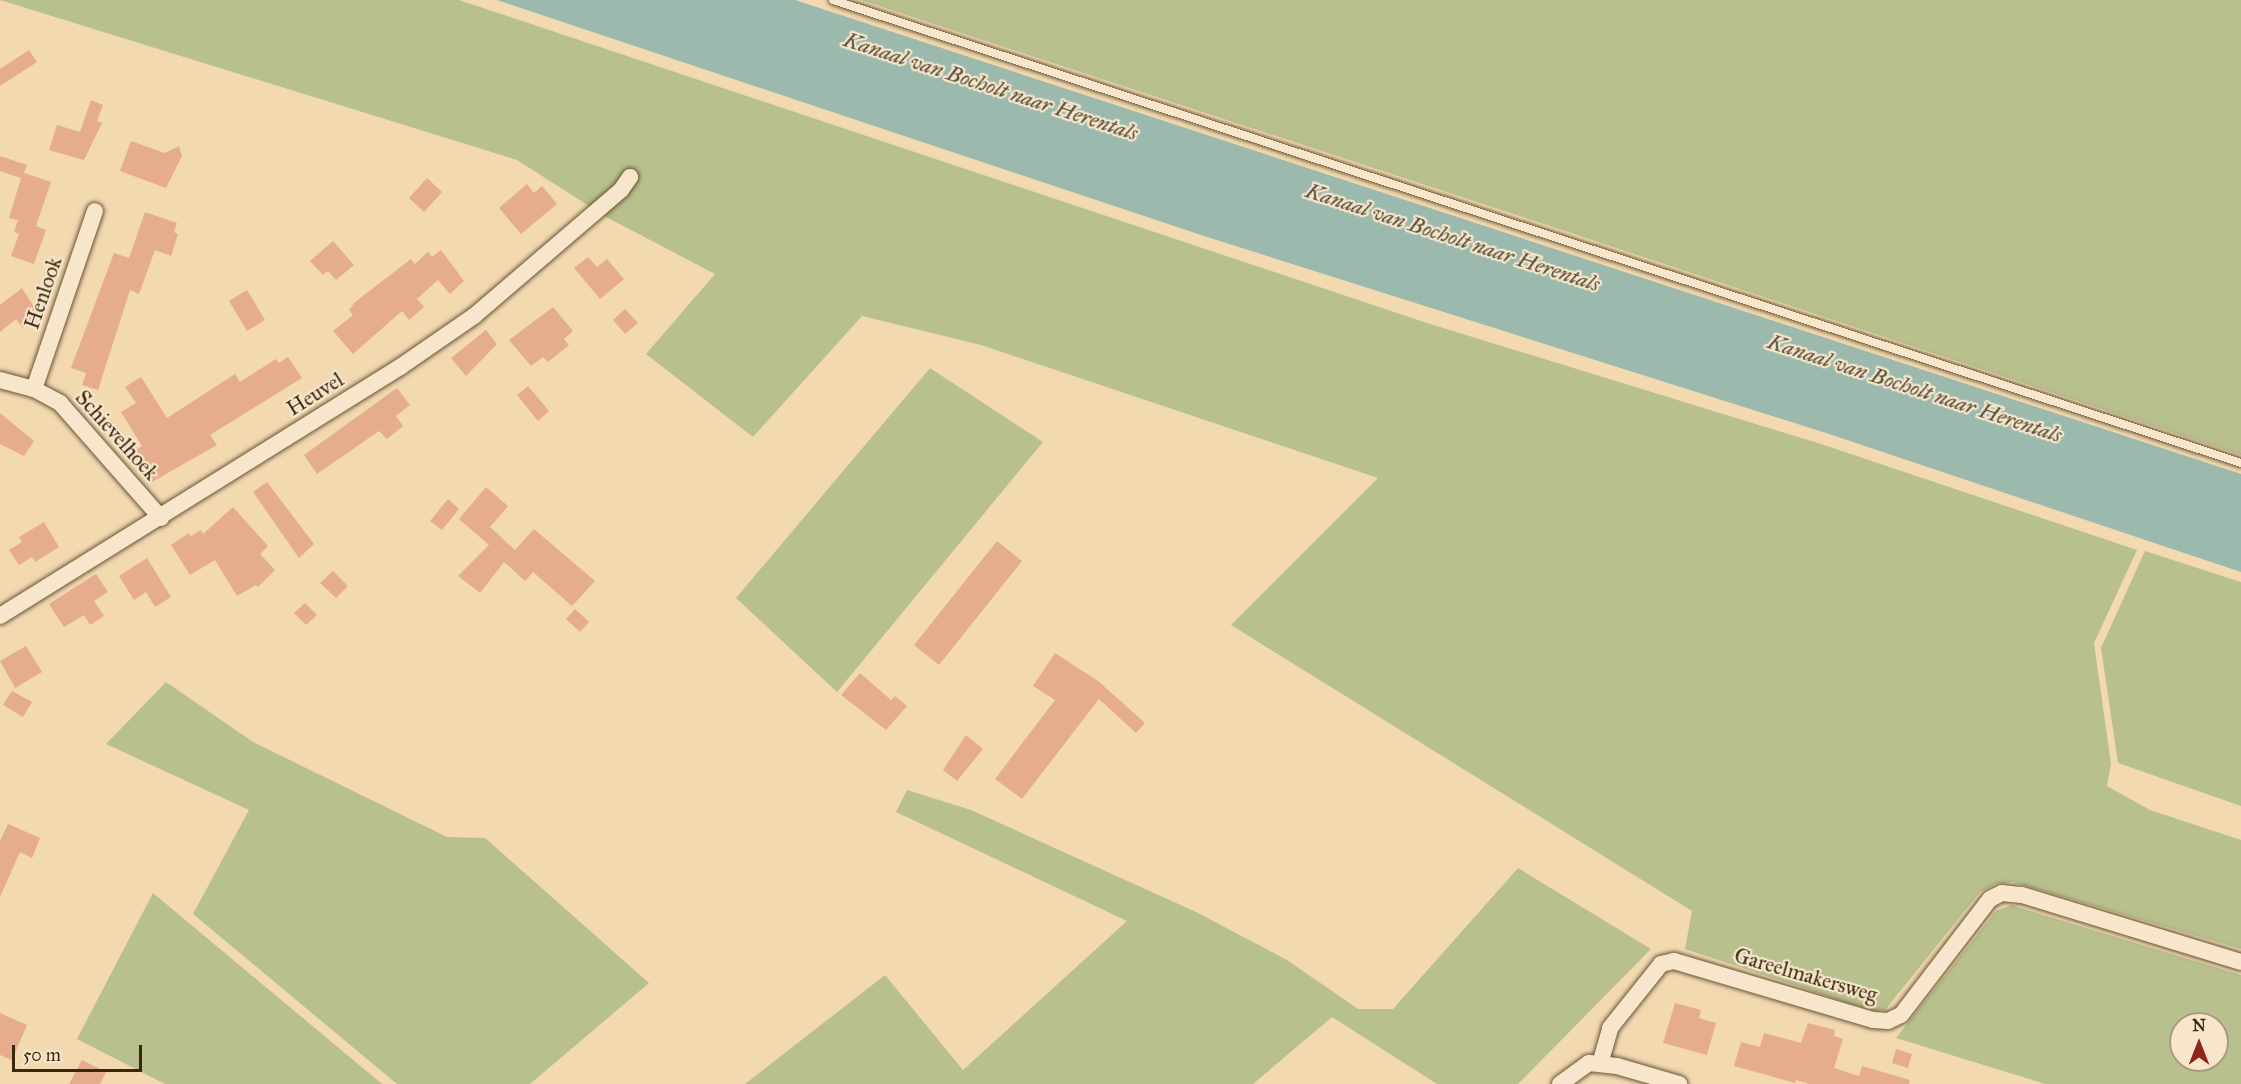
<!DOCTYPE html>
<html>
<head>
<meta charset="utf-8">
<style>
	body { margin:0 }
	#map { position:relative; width:2241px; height:1084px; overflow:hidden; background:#f3d9b0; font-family:"IM FELL Great Primer",serif }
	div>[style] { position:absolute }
	.green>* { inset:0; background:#b8c08d }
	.water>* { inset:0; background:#9bbaad }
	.building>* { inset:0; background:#e6ac8e }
	.roads { filter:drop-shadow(0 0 2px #685436) drop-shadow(0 0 2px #685436) }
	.service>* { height:8px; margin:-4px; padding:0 4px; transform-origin:4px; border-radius:4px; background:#f7e6cc }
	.minor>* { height:16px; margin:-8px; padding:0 8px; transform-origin:8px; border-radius:8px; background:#f7e6cc }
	span { translate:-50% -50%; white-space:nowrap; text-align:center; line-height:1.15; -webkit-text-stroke:4.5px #f7e6cc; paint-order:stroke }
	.street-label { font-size:21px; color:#3a270d }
	.water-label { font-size:22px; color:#524c35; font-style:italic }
	.north { position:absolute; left:2169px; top:1012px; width:60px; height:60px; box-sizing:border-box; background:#f7e6cc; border:2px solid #ab9a80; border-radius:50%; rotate:0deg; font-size:16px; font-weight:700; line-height:24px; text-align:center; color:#3a270d }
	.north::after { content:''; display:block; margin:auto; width:21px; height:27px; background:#8f2418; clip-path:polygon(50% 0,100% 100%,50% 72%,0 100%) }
	.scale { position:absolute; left:12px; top:1045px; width:130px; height:27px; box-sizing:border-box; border:3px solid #3a270d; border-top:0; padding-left:8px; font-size:18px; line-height:21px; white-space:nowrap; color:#3a270d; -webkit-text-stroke:4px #f7e6cc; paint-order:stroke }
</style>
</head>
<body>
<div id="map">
	<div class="green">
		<i style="clip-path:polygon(0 0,459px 0,1427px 323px,1821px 444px,2137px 550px,2094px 643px,2111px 764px,2107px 786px,2150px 810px,2241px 840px,2241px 949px,2013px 882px,1995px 884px,1980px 892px,1885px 1010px,1873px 1011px,1685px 949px,1692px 911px,1231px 625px,1378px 478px,981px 345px,862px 316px,753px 437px,646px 354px,715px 274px,608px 218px,517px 160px)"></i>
		<i style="clip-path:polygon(861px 0,2241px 0,2241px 455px,1535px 221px)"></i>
		<i style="clip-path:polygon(930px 368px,1043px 442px,837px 692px,736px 598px)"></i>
		<i style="clip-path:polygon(2145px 551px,2241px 582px,2241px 806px,2118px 763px,2101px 648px)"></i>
		<i style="clip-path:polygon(166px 682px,253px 742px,447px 837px,485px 838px,649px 983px,530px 1084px,397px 1084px,193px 914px,249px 810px,106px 744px)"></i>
		<i style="clip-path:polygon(907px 790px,971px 810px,1196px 912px,1287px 960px,1358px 1009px,1393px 1009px,1518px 868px,1651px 949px,1518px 1084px,1437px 1084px,1332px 1017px,1253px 1084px,745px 1084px,885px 975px,963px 1070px,1127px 921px,896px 812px)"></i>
		<i style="clip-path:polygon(153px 893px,382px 1084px,165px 1084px,77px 1039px)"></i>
		<i style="clip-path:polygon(evenodd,2011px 905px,2241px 975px,2241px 1084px,2045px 1084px,1896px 1038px,1996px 911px,2011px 905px,2181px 1024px,2217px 1024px,2217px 1060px,2181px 1060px,2181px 1024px)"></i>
	</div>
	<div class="water">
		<i style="clip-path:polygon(497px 0,795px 0,2241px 474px,2241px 572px,1829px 434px,1204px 236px)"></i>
	</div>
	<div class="building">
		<i style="clip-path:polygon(29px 50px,37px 62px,0 86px,0 69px)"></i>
		<i style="clip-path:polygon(91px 100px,103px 105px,97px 121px,102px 123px,84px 160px,49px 150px,57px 125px,80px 132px)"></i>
		<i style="clip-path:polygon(131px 141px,165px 153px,179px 146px,182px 156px,166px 188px,120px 171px)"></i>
		<i style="clip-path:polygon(0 156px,27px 165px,24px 173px,51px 182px,36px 226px,46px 230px,34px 264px,11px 256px,19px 234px,14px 232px,18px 220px,9px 218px,21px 178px,0 171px)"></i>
		<i style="clip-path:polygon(427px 178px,442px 192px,424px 212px,409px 198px)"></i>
		<i style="clip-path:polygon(527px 184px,534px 193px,542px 186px,557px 204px,521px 234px,499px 208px)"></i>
		<i style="clip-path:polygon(145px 212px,177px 223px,174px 232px,178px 234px,171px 256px,155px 250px,139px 294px,130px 290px,98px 390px,82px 385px,86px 373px,71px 368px,114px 253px,129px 258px)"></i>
		<i style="clip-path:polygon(333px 241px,354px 265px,336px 280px,328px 271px,323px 275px,310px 261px)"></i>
		<i style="clip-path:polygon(441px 250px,464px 281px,450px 294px,438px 280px,417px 299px,424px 307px,409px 320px,402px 311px,353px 354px,333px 331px,353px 315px,349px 310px,355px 302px,411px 259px,415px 264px,428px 252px,432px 257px)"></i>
		<i style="clip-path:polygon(588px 257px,597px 267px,607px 259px,624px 279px,600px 299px,574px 268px)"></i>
		<i style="clip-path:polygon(22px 288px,39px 315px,23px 328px,16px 319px,0 332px,0 305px)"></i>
		<i style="clip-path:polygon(247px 290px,265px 320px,247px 331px,229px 301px)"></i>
		<i style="clip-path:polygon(553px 307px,573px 331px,564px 339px,569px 345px,548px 362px,543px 357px,531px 366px,509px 340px)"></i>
		<i style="clip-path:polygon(625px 309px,638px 323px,625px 334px,613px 320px)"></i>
		<i style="clip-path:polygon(486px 330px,497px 344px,466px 376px,451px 358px)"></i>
		<i style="clip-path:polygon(288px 357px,302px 378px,210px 435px,217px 445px,152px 482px,133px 452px,142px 446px,121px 412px,136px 403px,125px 387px,141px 377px,167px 418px,235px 374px,240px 382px,276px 359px,279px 363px)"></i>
		<i style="clip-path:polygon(528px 386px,549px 411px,538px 421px,517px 395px)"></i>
		<i style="clip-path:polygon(397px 388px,410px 405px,396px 416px,403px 426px,387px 439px,379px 431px,317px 474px,304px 455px)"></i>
		<i style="clip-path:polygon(0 413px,34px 441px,24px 456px,0 444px)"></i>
		<i style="clip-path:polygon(267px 482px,314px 544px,299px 558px,253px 492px)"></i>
		<i style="clip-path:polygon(486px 487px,508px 506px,490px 527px,515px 550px,534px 529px,595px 581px,572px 606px,533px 572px,525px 581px,504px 562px,480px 593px,458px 576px,489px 545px,459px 519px)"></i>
		<i style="clip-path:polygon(448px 499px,459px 509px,442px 530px,430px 521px)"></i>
		<i style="clip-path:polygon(233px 507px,268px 546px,260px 554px,275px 570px,258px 587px,256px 585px,237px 596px,215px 560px,190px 575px,171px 545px,189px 533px,191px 536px,201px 530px,203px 534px)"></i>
		<i style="clip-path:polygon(44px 522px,59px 547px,35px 562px,32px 557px,19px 565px,9px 550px,22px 542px,19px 537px)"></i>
		<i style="clip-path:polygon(997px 541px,1022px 561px,939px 665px,914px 645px)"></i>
		<i style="clip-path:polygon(147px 558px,171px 597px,155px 607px,146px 592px,134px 600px,119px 576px)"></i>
		<i style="clip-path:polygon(333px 571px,348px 586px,336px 598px,320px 583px)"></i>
		<i style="clip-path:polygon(96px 574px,108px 592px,94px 601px,104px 616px,90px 625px,84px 615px,64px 627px,49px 604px)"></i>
		<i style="clip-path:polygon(305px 603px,317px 615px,306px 625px,294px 613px)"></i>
		<i style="clip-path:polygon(575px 609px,589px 622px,580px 632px,566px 619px)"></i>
		<i style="clip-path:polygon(26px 646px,42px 672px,15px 688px,0 661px)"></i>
		<i style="clip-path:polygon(1055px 653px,1098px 681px,1145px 723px,1136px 733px,1099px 699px,1022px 799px,995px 779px,1055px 700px,1033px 686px)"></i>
		<i style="clip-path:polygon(860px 673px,891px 700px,895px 696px,907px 706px,886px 730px,841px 695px)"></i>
		<i style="clip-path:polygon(12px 691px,32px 702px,23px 717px,3px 705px)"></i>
		<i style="clip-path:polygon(966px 735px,983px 749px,957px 781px,943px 770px)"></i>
		<i style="clip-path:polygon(8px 824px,40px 838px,32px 858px,20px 852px,0 897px,0 841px)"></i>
		<i style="clip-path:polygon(1675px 1003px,1701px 1010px,1699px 1018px,1716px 1023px,1707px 1055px,1663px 1043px)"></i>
		<i style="clip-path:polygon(0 1013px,27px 1025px,12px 1060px,0 1055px)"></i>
		<i style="clip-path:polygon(1808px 1023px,1835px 1030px,1834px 1036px,1843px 1039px,1834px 1068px,1859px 1076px,1862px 1066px,1910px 1080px,1909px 1084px,1809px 1084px,1796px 1080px,1795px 1083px,1734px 1066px,1741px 1042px,1760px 1047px,1764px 1033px,1801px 1043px)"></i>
		<i style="clip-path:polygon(1896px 1049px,1912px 1054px,1908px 1068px,1892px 1063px)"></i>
		<i style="clip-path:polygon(82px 1060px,106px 1072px,100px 1084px,69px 1084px)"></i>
	</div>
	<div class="roads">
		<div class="service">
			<i style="left:833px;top:0;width:1482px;rotate:18.2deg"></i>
		</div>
		<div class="minor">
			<i style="left:0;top:380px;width:35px;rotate:15deg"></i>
			<i style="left:34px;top:389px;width:30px;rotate:28deg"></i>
			<i style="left:60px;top:403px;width:153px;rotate:48.7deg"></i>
			<i style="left:34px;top:389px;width:188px;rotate:-71.1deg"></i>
			<i style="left:0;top:616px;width:471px;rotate:-31.9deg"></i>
			<i style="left:400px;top:367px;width:90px;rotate:-34.6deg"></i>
			<i style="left:474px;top:316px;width:194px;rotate:-40.6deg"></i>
			<i style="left:621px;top:190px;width:16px;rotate:-55deg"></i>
			<i style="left:1600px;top:1064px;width:37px;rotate:-74deg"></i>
			<i style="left:1610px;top:1028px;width:82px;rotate:-51.4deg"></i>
			<i style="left:1661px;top:964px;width:13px;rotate:-13deg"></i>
			<i style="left:1674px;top:961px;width:208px;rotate:16.5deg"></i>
			<i style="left:1873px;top:1020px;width:15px;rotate:4deg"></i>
			<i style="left:1888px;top:1021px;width:14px;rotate:-25deg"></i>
			<i style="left:1901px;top:1015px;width:146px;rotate:-52.5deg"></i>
			<i style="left:1990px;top:899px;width:13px;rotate:-27deg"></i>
			<i style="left:2002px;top:893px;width:20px;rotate:6deg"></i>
			<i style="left:2022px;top:895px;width:229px;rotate:17deg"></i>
			<i style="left:1560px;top:1084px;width:36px;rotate:-36deg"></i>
			<i style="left:1589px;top:1063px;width:28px;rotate:6deg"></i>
			<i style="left:1617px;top:1066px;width:65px;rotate:16.2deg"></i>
		</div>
	</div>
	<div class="street-label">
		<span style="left:43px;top:293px;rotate:-71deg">Henlook</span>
		<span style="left:315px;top:394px;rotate:-32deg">Heuvel</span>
		<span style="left:117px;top:435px;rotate:48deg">Schievelhoek</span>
		<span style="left:1806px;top:975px;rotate:16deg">Gareelmakersweg</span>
	</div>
	<div class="water-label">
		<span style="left:991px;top:86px;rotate:18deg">Kanaal van Bocholt naar Herentals</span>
		<span style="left:1453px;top:237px;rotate:18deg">Kanaal van Bocholt naar Herentals</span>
		<span style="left:1915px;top:388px;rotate:18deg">Kanaal van Bocholt naar Herentals</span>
	</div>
	<div class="north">N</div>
	<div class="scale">50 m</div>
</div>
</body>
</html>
